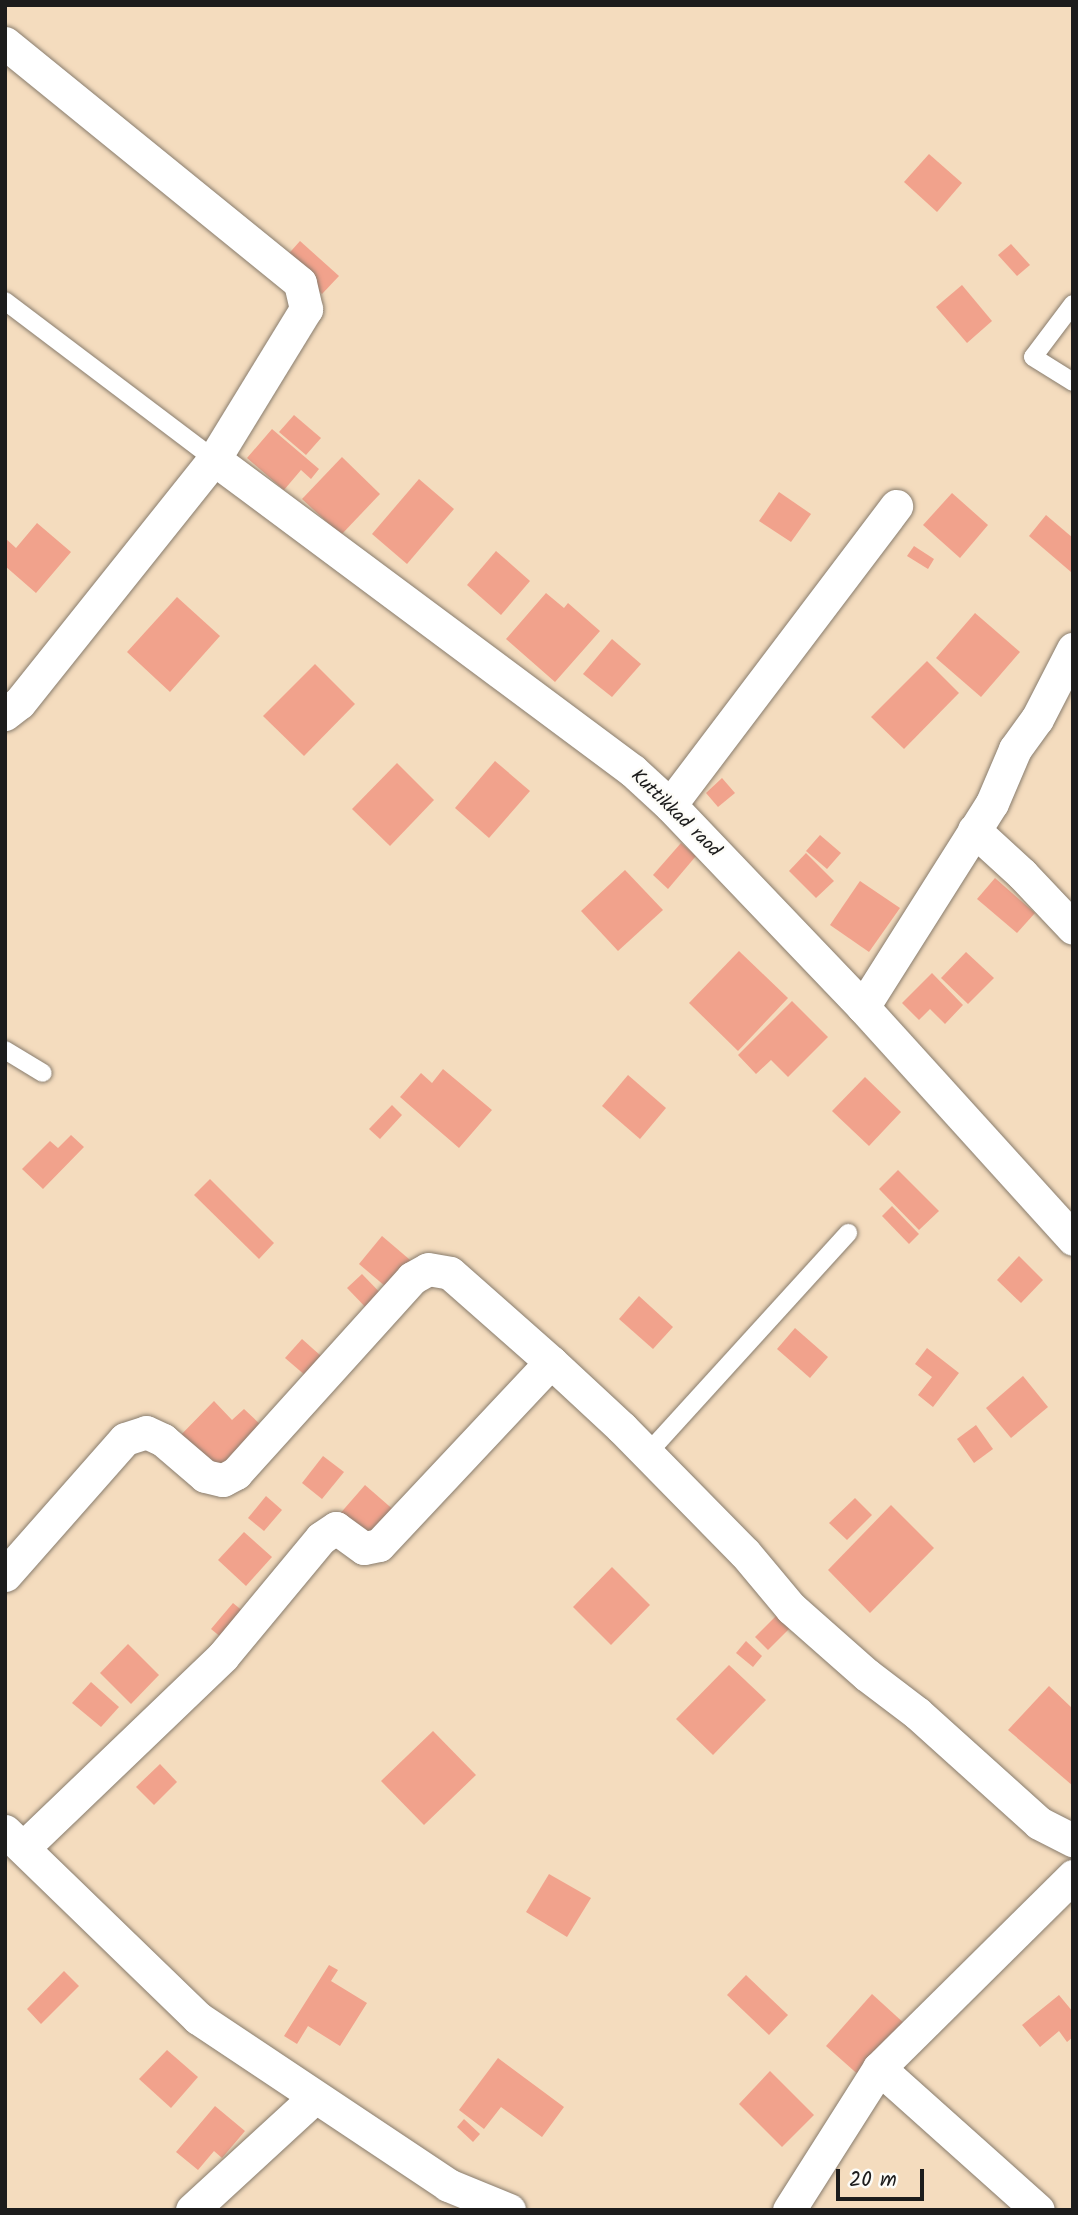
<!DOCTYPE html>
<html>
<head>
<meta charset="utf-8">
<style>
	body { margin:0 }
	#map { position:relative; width:1078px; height:2215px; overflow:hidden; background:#f4dcbe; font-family:Kalam,sans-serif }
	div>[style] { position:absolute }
	.building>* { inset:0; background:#f1a28c }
	.roads { filter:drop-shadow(0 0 2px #887c6d) drop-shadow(0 0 2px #887c6d) }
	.service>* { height:18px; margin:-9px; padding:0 9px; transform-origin:9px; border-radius:9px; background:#fff }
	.minor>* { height:33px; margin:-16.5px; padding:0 16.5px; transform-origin:16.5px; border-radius:16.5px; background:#fff }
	span { translate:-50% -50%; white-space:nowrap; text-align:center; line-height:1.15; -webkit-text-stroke:5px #fdfcf7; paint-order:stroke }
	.street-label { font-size:19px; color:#1c1c1c }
	.frame { position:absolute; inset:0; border:7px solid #1c1c1c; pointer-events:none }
	.scale { position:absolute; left:836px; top:2169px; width:88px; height:32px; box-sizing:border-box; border:4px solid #1c1c1c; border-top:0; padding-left:9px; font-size:21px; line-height:24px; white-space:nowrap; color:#1c1c1c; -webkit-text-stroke:5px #fdfcf7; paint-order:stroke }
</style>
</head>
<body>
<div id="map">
	<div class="building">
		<i style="clip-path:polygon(929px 154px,962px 183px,937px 212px,904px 182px)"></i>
		<i style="clip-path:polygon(300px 241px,339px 276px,322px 294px,284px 259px)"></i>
		<i style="clip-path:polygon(1011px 244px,1030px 265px,1017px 276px,998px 255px)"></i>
		<i style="clip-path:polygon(962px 285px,992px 321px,967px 343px,936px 307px)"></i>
		<i style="clip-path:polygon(294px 415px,321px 438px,306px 455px,279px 432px)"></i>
		<i style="clip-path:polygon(272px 429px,319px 469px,311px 479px,301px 470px,284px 490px,247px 458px)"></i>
		<i style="clip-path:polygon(342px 457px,380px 494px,341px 535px,302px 499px)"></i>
		<i style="clip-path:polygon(419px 479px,454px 509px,407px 564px,372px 534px)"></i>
		<i style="clip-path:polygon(779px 492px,811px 514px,791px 542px,759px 521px)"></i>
		<i style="clip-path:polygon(952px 493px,988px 525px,960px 558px,923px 525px)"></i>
		<i style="clip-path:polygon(1046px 515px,1073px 538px,1071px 572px,1029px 536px)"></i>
		<i style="clip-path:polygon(37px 523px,71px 552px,36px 593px,5px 566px,5px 538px,16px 548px)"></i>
		<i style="clip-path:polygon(914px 546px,934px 559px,928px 569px,907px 556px)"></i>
		<i style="clip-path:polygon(496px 551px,530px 581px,501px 615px,467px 585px)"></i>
		<i style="clip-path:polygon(546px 593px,564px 608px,568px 603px,600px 631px,555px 682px,506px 639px)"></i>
		<i style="clip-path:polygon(177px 597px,220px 636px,170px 692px,127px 652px)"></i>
		<i style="clip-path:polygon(975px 613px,1020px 652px,981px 697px,936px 658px)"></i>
		<i style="clip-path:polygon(612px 639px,641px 664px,612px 697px,583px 674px)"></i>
		<i style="clip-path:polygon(927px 661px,959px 693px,904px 749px,871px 717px)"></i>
		<i style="clip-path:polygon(315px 664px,355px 704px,304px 756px,263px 716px)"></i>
		<i style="clip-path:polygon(495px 761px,530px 791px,489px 838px,455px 808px)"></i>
		<i style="clip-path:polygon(397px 763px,434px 800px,390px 846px,352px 809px)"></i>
		<i style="clip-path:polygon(722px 778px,735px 793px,718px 807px,706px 793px)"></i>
		<i style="clip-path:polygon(820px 835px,841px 853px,827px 869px,806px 851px)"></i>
		<i style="clip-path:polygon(681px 843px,696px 856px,668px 889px,653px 875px)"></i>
		<i style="clip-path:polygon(806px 853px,834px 881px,816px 898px,789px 871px)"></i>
		<i style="clip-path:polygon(625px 870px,663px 910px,618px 951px,581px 911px)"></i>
		<i style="clip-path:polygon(995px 878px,1035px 913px,1017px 933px,977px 899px)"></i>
		<i style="clip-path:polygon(860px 881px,900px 908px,869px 952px,830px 925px)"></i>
		<i style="clip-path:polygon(739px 951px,788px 998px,738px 1051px,689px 1003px)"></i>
		<i style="clip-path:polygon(966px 952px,994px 978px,968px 1004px,941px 978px)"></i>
		<i style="clip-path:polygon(932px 973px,963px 1005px,945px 1024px,930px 1009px,919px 1020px,902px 1003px)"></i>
		<i style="clip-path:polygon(792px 1001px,828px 1037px,788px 1077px,771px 1060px,756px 1074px,738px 1055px)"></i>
		<i style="clip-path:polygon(443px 1069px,492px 1110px,459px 1148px,400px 1097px,421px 1073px,432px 1083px)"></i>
		<i style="clip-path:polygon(628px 1075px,666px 1108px,640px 1139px,602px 1106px)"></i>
		<i style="clip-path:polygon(865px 1077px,901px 1112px,869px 1146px,832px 1111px)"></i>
		<i style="clip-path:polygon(392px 1105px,402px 1115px,380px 1139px,369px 1129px)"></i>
		<i style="clip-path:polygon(71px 1135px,84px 1147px,43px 1189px,22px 1169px,50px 1141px,58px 1148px)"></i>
		<i style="clip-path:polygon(898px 1170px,939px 1211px,919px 1230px,879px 1189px)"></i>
		<i style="clip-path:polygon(210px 1179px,274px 1243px,259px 1259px,194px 1195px)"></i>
		<i style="clip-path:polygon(892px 1206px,919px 1234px,909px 1244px,882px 1216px)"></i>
		<i style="clip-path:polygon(382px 1236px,416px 1265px,392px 1292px,359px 1264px)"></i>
		<i style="clip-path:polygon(1019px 1256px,1043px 1280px,1021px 1303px,997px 1280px)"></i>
		<i style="clip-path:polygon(362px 1274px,389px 1302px,374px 1316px,347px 1288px)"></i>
		<i style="clip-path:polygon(639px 1296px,673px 1327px,653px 1349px,619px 1319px)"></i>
		<i style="clip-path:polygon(795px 1328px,828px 1357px,810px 1378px,777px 1349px)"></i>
		<i style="clip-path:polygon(302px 1339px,330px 1364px,313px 1382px,285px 1358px)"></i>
		<i style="clip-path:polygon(927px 1348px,959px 1373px,933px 1407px,918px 1395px,932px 1377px,915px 1364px)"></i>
		<i style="clip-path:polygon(1023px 1376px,1048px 1407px,1011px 1438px,986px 1408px)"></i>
		<i style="clip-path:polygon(214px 1401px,232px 1420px,244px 1409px,263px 1427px,211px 1479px,174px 1442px)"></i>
		<i style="clip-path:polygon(976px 1425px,993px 1449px,974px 1463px,957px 1439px)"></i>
		<i style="clip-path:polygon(323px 1456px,344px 1472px,322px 1499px,302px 1483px)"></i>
		<i style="clip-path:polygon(365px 1485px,396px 1512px,368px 1543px,338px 1516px)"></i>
		<i style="clip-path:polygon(266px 1496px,282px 1510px,264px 1531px,248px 1518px)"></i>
		<i style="clip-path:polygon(855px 1498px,872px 1515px,847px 1540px,829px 1523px)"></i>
		<i style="clip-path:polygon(891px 1505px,934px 1548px,870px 1613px,828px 1570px)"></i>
		<i style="clip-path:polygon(244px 1532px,272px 1557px,246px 1586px,218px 1560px)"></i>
		<i style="clip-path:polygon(612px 1567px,650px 1605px,611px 1645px,573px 1607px)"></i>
		<i style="clip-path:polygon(233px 1603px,245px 1613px,222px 1638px,211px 1629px)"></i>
		<i style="clip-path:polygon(777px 1615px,790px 1628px,768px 1650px,755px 1637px)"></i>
		<i style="clip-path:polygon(746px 1641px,762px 1656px,753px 1667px,736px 1653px)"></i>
		<i style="clip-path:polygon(128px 1644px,159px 1675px,131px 1704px,100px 1673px)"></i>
		<i style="clip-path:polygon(729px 1665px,766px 1700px,713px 1755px,676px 1719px)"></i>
		<i style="clip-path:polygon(91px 1682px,119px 1707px,101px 1727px,72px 1703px)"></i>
		<i style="clip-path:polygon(1049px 1686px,1073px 1709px,1073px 1786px,1008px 1730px)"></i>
		<i style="clip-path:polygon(433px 1731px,476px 1775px,424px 1825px,381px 1781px)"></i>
		<i style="clip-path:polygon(160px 1764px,177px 1782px,154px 1805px,136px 1787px)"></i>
		<i style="clip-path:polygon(549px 1874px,591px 1898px,567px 1937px,526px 1912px)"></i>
		<i style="clip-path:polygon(329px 1965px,338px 1970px,331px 1981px,367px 2003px,340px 2046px,308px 2026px,297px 2044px,284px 2036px)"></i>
		<i style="clip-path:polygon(64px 1971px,79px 1986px,41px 2024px,27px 2009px)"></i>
		<i style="clip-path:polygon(746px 1975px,788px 2015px,769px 2035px,727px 1995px)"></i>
		<i style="clip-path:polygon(872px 1994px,917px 2035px,871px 2086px,826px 2046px)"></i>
		<i style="clip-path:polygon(1059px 1995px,1073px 2012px,1073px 2037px,1067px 2042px,1059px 2031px,1040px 2047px,1022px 2025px)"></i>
		<i style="clip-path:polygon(167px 2050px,198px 2077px,171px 2108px,139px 2079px)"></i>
		<i style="clip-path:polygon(498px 2058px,564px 2107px,542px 2137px,501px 2107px,484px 2129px,459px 2110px)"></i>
		<i style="clip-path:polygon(770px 2071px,814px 2115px,782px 2147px,739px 2104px)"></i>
		<i style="clip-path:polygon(215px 2106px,245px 2131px,222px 2158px,214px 2151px,198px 2170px,176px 2152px)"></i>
		<i style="clip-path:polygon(464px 2119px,480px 2134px,473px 2142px,457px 2127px)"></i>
	</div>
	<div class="roads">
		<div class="service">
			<i style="left:5px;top:301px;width:262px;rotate:37.1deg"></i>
			<i style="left:1073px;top:304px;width:66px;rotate:127deg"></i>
			<i style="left:1033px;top:357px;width:47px;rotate:32deg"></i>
			<i style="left:5px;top:1050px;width:44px;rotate:31.2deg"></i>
			<i style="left:647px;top:1454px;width:299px;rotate:-47.7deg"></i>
		</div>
		<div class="minor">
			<i style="left:5px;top:43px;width:380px;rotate:39.1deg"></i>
			<i style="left:300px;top:283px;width:27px;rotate:77deg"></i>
			<i style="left:306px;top:309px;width:176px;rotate:121.5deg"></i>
			<i style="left:214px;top:459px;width:312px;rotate:128.6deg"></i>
			<i style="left:19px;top:703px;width:18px;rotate:142deg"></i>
			<i style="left:214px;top:459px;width:522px;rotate:36.67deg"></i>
			<i style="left:633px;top:771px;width:50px;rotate:42.6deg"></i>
			<i style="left:670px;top:805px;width:279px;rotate:46.3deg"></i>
			<i style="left:863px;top:1007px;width:313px;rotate:47.8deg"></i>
			<i style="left:670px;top:805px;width:375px;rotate:-52.9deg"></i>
			<i style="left:974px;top:830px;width:65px;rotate:42.5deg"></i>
			<i style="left:1022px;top:874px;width:74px;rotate:46.6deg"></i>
			<i style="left:863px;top:1007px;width:241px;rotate:-57.7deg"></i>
			<i style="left:992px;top:803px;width:59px;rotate:-66.9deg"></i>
			<i style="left:1015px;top:749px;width:37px;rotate:-54deg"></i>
			<i style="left:1037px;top:719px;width:79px;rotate:-62.8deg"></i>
			<i style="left:5px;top:1575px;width:181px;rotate:-48.6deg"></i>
			<i style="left:125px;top:1439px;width:22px;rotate:-18deg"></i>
			<i style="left:146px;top:1432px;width:19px;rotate:25deg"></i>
			<i style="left:163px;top:1440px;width:55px;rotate:40.6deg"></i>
			<i style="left:205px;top:1476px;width:18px;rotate:13deg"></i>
			<i style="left:223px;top:1480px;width:15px;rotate:-28deg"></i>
			<i style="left:236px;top:1473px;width:263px;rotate:-47.9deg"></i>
			<i style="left:412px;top:1278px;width:18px;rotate:-29deg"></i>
			<i style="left:428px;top:1269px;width:22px;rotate:10deg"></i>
			<i style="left:450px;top:1273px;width:135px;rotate:41.4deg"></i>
			<i style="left:5px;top:1831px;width:269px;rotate:44.1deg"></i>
			<i style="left:198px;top:2018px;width:301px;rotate:33.7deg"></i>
			<i style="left:448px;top:2185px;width:66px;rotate:22.3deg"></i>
			<i style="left:24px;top:1847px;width:276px;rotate:-43.8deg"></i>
			<i style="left:223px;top:1656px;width:153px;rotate:-50.3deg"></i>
			<i style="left:321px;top:1538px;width:18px;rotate:-34deg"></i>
			<i style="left:336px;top:1528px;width:34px;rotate:36deg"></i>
			<i style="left:364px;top:1548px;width:15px;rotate:-11deg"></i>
			<i style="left:379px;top:1545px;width:251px;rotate:-46.8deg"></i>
			<i style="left:551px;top:1362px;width:97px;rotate:42.9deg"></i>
			<i style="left:622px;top:1428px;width:175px;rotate:45.5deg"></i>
			<i style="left:745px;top:1553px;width:72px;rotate:50.1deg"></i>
			<i style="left:791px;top:1608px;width:101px;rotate:41.4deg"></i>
			<i style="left:867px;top:1675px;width:63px;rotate:37.2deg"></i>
			<i style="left:917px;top:1713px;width:164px;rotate:42deg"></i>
			<i style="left:1039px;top:1823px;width:38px;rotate:27deg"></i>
			<i style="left:879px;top:2068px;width:213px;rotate:41.8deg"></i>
			<i style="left:192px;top:2210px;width:166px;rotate:-42.6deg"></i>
			<i style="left:789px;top:2210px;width:168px;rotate:-57.6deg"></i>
			<i style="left:879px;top:2068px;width:273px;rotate:-44.7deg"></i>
		</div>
	</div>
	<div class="street-label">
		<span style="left:675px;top:814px;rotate:44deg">Kuttikkad raod</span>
	</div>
	<div class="frame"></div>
	<div class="scale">20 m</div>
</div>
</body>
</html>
